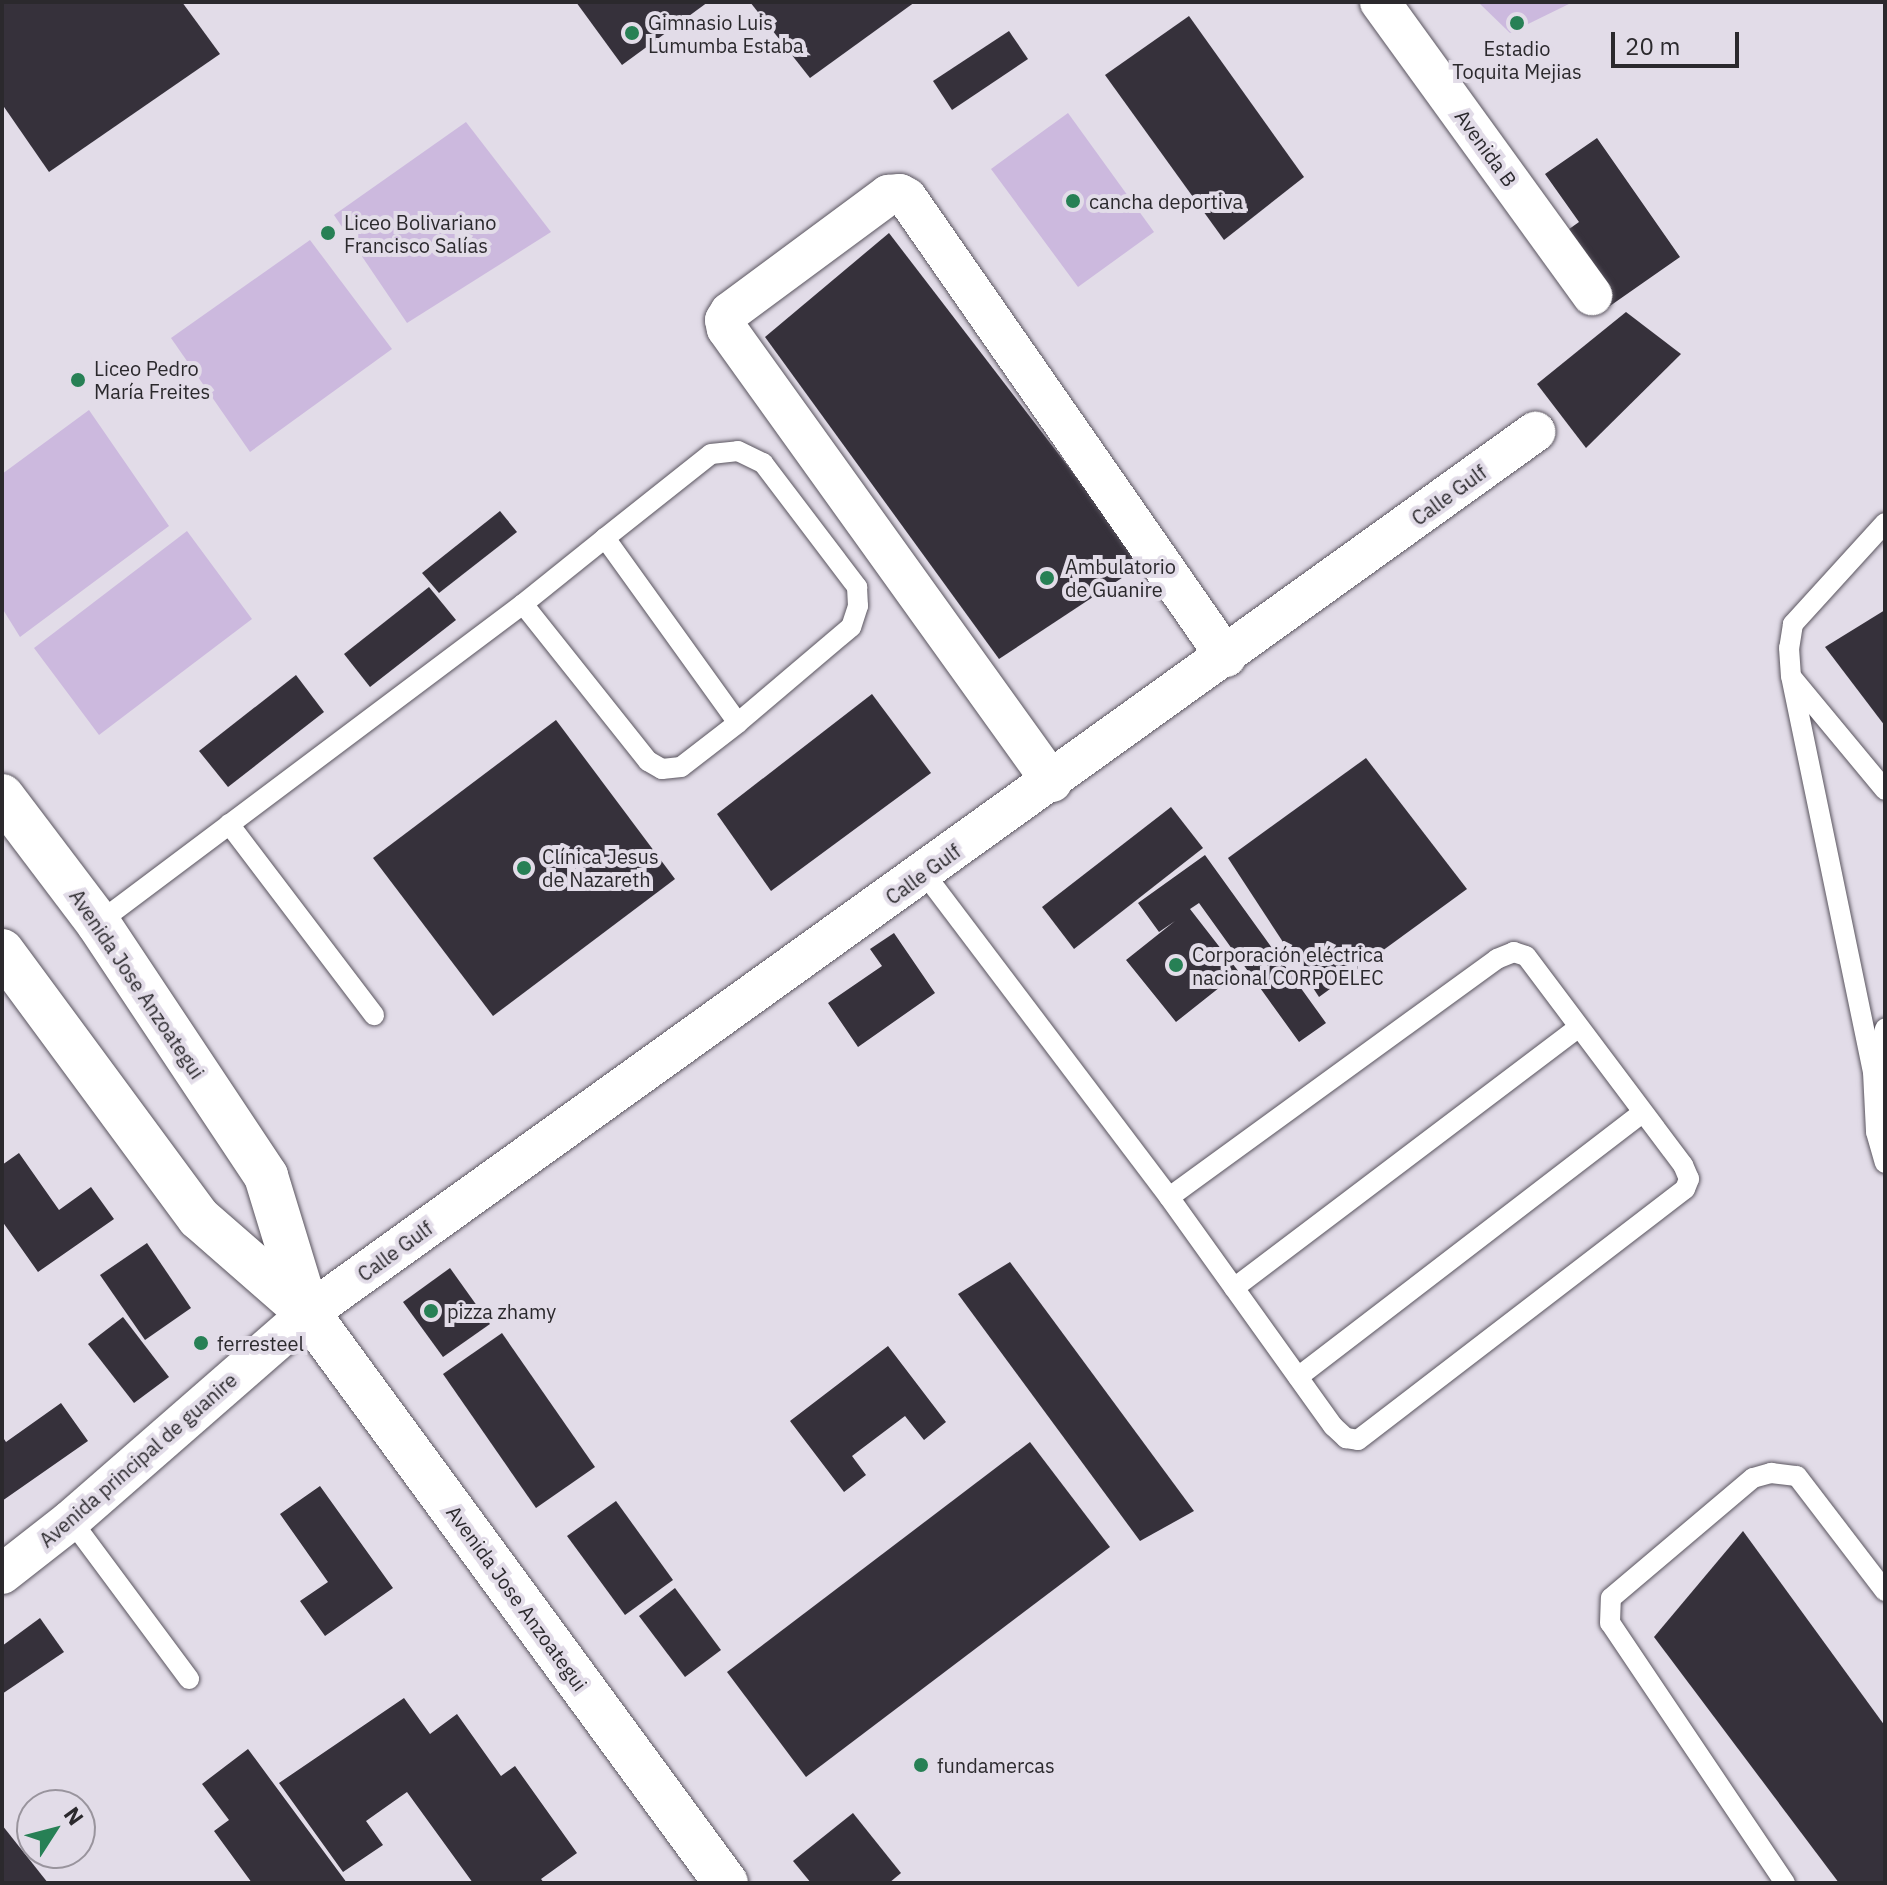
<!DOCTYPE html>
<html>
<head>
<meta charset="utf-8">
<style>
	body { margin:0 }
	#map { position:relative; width:1887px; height:1885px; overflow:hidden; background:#e2dce8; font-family:"IBM Plex Sans",sans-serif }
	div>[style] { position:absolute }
	.green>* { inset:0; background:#ccb9de }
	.building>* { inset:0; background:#36313b }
	.roads { filter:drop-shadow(0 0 2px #5a555f) drop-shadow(0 0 2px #5a555f) }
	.service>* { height:20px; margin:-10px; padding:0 10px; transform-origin:10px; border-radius:10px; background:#fff }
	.minor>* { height:40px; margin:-20px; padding:0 20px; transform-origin:20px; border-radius:20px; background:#fff }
	.tertiary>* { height:44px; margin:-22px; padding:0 22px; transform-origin:22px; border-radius:22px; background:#fff }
	.dots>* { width:22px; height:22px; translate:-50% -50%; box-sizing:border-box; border:4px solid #e2dce8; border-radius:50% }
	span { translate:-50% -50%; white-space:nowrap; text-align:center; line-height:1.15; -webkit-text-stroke:8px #e2dce8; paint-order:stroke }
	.poi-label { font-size:20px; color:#2b292d }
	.left { translate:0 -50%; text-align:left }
	.street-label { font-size:20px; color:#2b292d }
	.frame { position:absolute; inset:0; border:4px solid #2b292d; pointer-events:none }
	.north { position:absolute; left:16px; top:1789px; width:80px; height:80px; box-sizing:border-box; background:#e2dce8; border:2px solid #99949d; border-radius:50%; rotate:54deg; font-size:22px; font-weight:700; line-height:32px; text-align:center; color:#2b292d }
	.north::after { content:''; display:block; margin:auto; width:28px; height:36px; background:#278055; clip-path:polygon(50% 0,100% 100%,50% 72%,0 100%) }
	.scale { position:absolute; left:1611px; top:32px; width:128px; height:36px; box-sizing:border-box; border:4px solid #2b292d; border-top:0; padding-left:10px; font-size:24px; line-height:28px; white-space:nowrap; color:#2b292d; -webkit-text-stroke:6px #e2dce8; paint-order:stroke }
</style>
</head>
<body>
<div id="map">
	<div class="green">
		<i style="clip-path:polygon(1478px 2px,1573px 2px,1510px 33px)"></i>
		<i style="clip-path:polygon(1068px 113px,1154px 232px,1078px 287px,991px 169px)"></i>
		<i style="clip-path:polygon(466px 122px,551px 232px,407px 323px,334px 215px)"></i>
		<i style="clip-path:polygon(310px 240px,392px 349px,250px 452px,171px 338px)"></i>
		<i style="clip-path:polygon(89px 410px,169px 526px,20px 637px,2px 608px,2px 474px)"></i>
		<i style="clip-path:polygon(187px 531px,252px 619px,99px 735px,34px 648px)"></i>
	</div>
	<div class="building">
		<i style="clip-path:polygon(2px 2px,182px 2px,220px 54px,49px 172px,2px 104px)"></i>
		<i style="clip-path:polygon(576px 2px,708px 2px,622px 65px)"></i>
		<i style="clip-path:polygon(750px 2px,915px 2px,810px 78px)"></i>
		<i style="clip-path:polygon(1189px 16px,1304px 177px,1224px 240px,1105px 75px)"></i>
		<i style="clip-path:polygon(1009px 31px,1028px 59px,952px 110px,933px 81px)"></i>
		<i style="clip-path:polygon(1597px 138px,1680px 257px,1607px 308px,1558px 237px,1579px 222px,1545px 174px)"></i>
		<i style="clip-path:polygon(889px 233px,1143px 564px,999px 659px,765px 337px)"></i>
		<i style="clip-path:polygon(1626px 312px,1681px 354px,1586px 448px,1537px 384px)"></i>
		<i style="clip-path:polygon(500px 511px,517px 532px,439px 593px,422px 573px)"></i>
		<i style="clip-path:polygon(429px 587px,456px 620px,370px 687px,344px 654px)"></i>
		<i style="clip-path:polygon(1885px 610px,1885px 726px,1825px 647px)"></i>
		<i style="clip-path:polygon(296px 675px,324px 712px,228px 787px,199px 751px)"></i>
		<i style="clip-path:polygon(872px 694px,931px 773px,771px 891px,717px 814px)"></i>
		<i style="clip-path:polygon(556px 720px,675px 879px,493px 1016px,373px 858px)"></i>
		<i style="clip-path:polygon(1366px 758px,1467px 889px,1319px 997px,1228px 858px)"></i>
		<i style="clip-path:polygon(1171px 807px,1203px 848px,1074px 949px,1042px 907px)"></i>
		<i style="clip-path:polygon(1205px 855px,1326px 1023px,1299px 1042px,1199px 903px,1190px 909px,1239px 972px,1176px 1022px,1126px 960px,1175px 921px,1159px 932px,1138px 903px)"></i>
		<i style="clip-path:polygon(894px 933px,935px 993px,858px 1047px,828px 1003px,882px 966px,870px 949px)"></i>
		<i style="clip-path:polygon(19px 1153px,59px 1210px,91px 1187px,114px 1219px,38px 1272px,2px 1221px,2px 1165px)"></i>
		<i style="clip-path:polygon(147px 1243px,191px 1308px,145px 1340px,100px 1275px)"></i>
		<i style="clip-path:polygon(1010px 1262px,1194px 1511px,1140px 1541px,958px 1294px)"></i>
		<i style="clip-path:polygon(450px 1268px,490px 1324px,443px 1357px,403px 1302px)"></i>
		<i style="clip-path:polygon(123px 1317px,169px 1377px,134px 1403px,88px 1344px)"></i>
		<i style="clip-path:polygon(502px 1333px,595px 1467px,536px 1508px,443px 1374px)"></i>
		<i style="clip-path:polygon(888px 1346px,946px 1422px,924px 1440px,905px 1416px,852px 1456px,866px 1475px,844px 1492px,790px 1421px)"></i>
		<i style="clip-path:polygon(61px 1403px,88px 1441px,2px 1501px,2px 1436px,6px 1442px)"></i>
		<i style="clip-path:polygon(1030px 1442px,1110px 1547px,806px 1777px,727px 1672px)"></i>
		<i style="clip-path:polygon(320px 1486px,393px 1588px,325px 1636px,300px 1601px,328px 1582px,280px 1514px)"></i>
		<i style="clip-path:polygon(616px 1501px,673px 1580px,625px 1615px,567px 1536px)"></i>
		<i style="clip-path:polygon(1743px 1531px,1885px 1726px,1885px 1883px,1839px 1883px,1654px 1637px)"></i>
		<i style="clip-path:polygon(675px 1588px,721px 1650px,685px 1677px,639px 1616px)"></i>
		<i style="clip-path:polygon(40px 1618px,64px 1652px,2px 1694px,2px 1646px)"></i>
		<i style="clip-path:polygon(404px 1698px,430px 1734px,457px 1714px,501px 1776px,515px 1766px,577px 1853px,541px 1879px,544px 1883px,473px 1883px,407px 1792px,366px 1821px,383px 1845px,343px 1872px,279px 1783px)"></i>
		<i style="clip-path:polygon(248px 1749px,347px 1883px,252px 1883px,214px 1831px,229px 1820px,202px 1784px)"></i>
		<i style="clip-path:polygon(853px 1813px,901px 1873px,889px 1883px,811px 1883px,793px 1861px)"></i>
		<i style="clip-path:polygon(2px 1825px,48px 1883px,2px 1883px)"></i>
	</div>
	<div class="roads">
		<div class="service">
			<i style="left:1885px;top:523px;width:137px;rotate:132.3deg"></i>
			<i style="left:1793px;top:624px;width:24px;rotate:99deg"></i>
			<i style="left:1789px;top:648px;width:28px;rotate:86deg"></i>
			<i style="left:1791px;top:676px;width:404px;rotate:78.3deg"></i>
			<i style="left:1873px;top:1072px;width:60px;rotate:87.1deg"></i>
			<i style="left:1876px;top:1132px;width:32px;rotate:74deg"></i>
			<i style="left:523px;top:604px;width:201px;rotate:51.5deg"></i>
			<i style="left:648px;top:761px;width:16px;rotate:30deg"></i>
			<i style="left:662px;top:769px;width:19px;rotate:-6deg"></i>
			<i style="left:681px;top:767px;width:72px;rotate:-37.7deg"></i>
			<i style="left:1793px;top:679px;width:144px;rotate:50.3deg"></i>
			<i style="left:229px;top:824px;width:240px;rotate:52.8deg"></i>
			<i style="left:924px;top:873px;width:406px;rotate:52.9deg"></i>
			<i style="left:1169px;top:1197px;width:282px;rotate:54.4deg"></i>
			<i style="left:1333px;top:1426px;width:18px;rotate:43deg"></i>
			<i style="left:1346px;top:1438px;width:12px;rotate:9deg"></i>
			<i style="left:1358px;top:1440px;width:412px;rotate:-37.5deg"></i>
			<i style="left:1685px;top:1189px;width:11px;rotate:-68deg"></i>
			<i style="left:1689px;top:1179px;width:15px;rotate:-113deg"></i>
			<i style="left:1683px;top:1165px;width:261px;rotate:-126.9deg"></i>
			<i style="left:1526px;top:956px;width:13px;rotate:-162deg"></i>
			<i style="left:1514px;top:952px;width:18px;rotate:158deg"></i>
			<i style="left:1497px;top:959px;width:405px;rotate:144deg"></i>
			<i style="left:98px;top:923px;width:531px;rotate:-36.89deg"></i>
			<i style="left:523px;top:604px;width:105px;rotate:-38.8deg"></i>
			<i style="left:605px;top:538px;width:135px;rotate:-38.4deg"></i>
			<i style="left:711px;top:454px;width:27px;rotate:-6deg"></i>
			<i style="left:738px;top:451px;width:28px;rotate:26deg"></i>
			<i style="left:763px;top:463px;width:156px;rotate:52.8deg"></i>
			<i style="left:857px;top:587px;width:19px;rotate:87deg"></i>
			<i style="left:858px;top:606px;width:22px;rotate:108deg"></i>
			<i style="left:851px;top:627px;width:148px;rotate:139.7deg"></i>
			<i style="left:738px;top:723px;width:228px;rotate:-125.7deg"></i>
			<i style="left:1874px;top:1068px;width:41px;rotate:-74.2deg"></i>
			<i style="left:1234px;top:1288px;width:431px;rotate:-37.1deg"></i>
			<i style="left:1298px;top:1377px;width:432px;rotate:-37.5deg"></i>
			<i style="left:71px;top:1520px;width:198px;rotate:53.4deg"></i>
			<i style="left:1785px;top:1883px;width:313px;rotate:-123.9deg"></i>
			<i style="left:1610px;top:1623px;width:25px;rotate:-88deg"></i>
			<i style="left:1611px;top:1598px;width:186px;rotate:-40.2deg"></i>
			<i style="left:1753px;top:1478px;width:19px;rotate:-16deg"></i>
			<i style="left:1771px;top:1473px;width:26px;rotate:7deg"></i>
			<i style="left:1797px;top:1476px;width:145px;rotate:52.6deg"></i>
		</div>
		<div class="minor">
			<i style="left:1380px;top:2px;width:362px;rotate:54.1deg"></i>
			<i style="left:1052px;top:782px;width:558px;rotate:-125.66deg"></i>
			<i style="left:727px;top:329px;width:9px;rotate:-103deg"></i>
			<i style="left:725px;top:320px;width:9px;rotate:-58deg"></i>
			<i style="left:730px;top:312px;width:197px;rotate:-36.5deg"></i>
			<i style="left:888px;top:195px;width:12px;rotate:-5deg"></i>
			<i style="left:900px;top:194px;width:8px;rotate:30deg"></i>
			<i style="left:907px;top:198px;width:559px;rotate:55.2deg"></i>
			<i style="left:2px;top:1574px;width:88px;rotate:-38deg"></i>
			<i style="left:71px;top:1520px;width:315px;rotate:-41.1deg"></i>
			<i style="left:308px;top:1313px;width:1511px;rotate:-35.68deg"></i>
		</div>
		<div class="tertiary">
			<i style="left:2px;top:796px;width:159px;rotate:52.9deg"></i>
			<i style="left:98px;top:923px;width:304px;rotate:56.4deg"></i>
			<i style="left:266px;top:1176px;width:143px;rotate:73deg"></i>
			<i style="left:2px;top:951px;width:332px;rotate:53.6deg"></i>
			<i style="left:199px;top:1218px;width:145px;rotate:41.1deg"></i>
			<i style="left:308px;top:1313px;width:707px;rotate:53.75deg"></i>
		</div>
	</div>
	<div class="dots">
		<i style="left:1517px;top:23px;background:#278055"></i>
		<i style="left:632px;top:33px;background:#278055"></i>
		<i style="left:1073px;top:201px;background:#278055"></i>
		<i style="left:328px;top:233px;background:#278055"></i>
		<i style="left:78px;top:380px;background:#278055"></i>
		<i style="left:1047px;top:578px;background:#278055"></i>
		<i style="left:524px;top:868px;background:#278055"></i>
		<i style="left:1176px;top:965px;background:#278055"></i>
		<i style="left:431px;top:1311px;background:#278055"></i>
		<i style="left:201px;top:1343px;background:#278055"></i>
		<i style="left:921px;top:1765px;background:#278055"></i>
	</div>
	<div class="poi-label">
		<span class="left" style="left:648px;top:34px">Gimnasio Luis<br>Lumumba Estaba</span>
		<span style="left:1517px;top:60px">Estadio<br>Toquita Mejias</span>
		<span class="left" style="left:1089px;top:201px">cancha deportiva</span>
		<span class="left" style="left:344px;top:234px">Liceo Bolivariano<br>Francisco Salías</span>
		<span class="left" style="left:94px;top:380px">Liceo Pedro<br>María Freites</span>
		<span class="left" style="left:1065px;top:578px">Ambulatorio<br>de Guanire</span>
		<span class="left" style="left:542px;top:868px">Clínica Jesus<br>de Nazareth</span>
		<span class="left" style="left:1192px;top:966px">Corporación eléctrica<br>nacional CORPOELEC</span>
		<span class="left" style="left:447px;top:1311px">pizza zhamy</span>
		<span class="left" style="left:217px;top:1343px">ferresteel</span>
		<span class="left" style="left:937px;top:1765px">fundamercas</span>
	</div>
	<div class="street-label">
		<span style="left:1486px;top:148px;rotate:54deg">Avenida B</span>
		<span style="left:1449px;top:495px;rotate:-36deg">Calle Gulf</span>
		<span style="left:923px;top:874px;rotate:-36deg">Calle Gulf</span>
		<span style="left:137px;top:984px;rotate:56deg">Avenida Jose Anzoategui</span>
		<span style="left:395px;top:1251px;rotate:-36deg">Calle Gulf</span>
		<span style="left:138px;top:1460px;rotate:-41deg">Avenida principal de guanire</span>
		<span style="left:517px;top:1598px;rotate:54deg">Avenida Jose Anzoategui</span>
	</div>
	<div class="frame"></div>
	<div class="north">N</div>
	<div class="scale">20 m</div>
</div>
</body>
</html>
